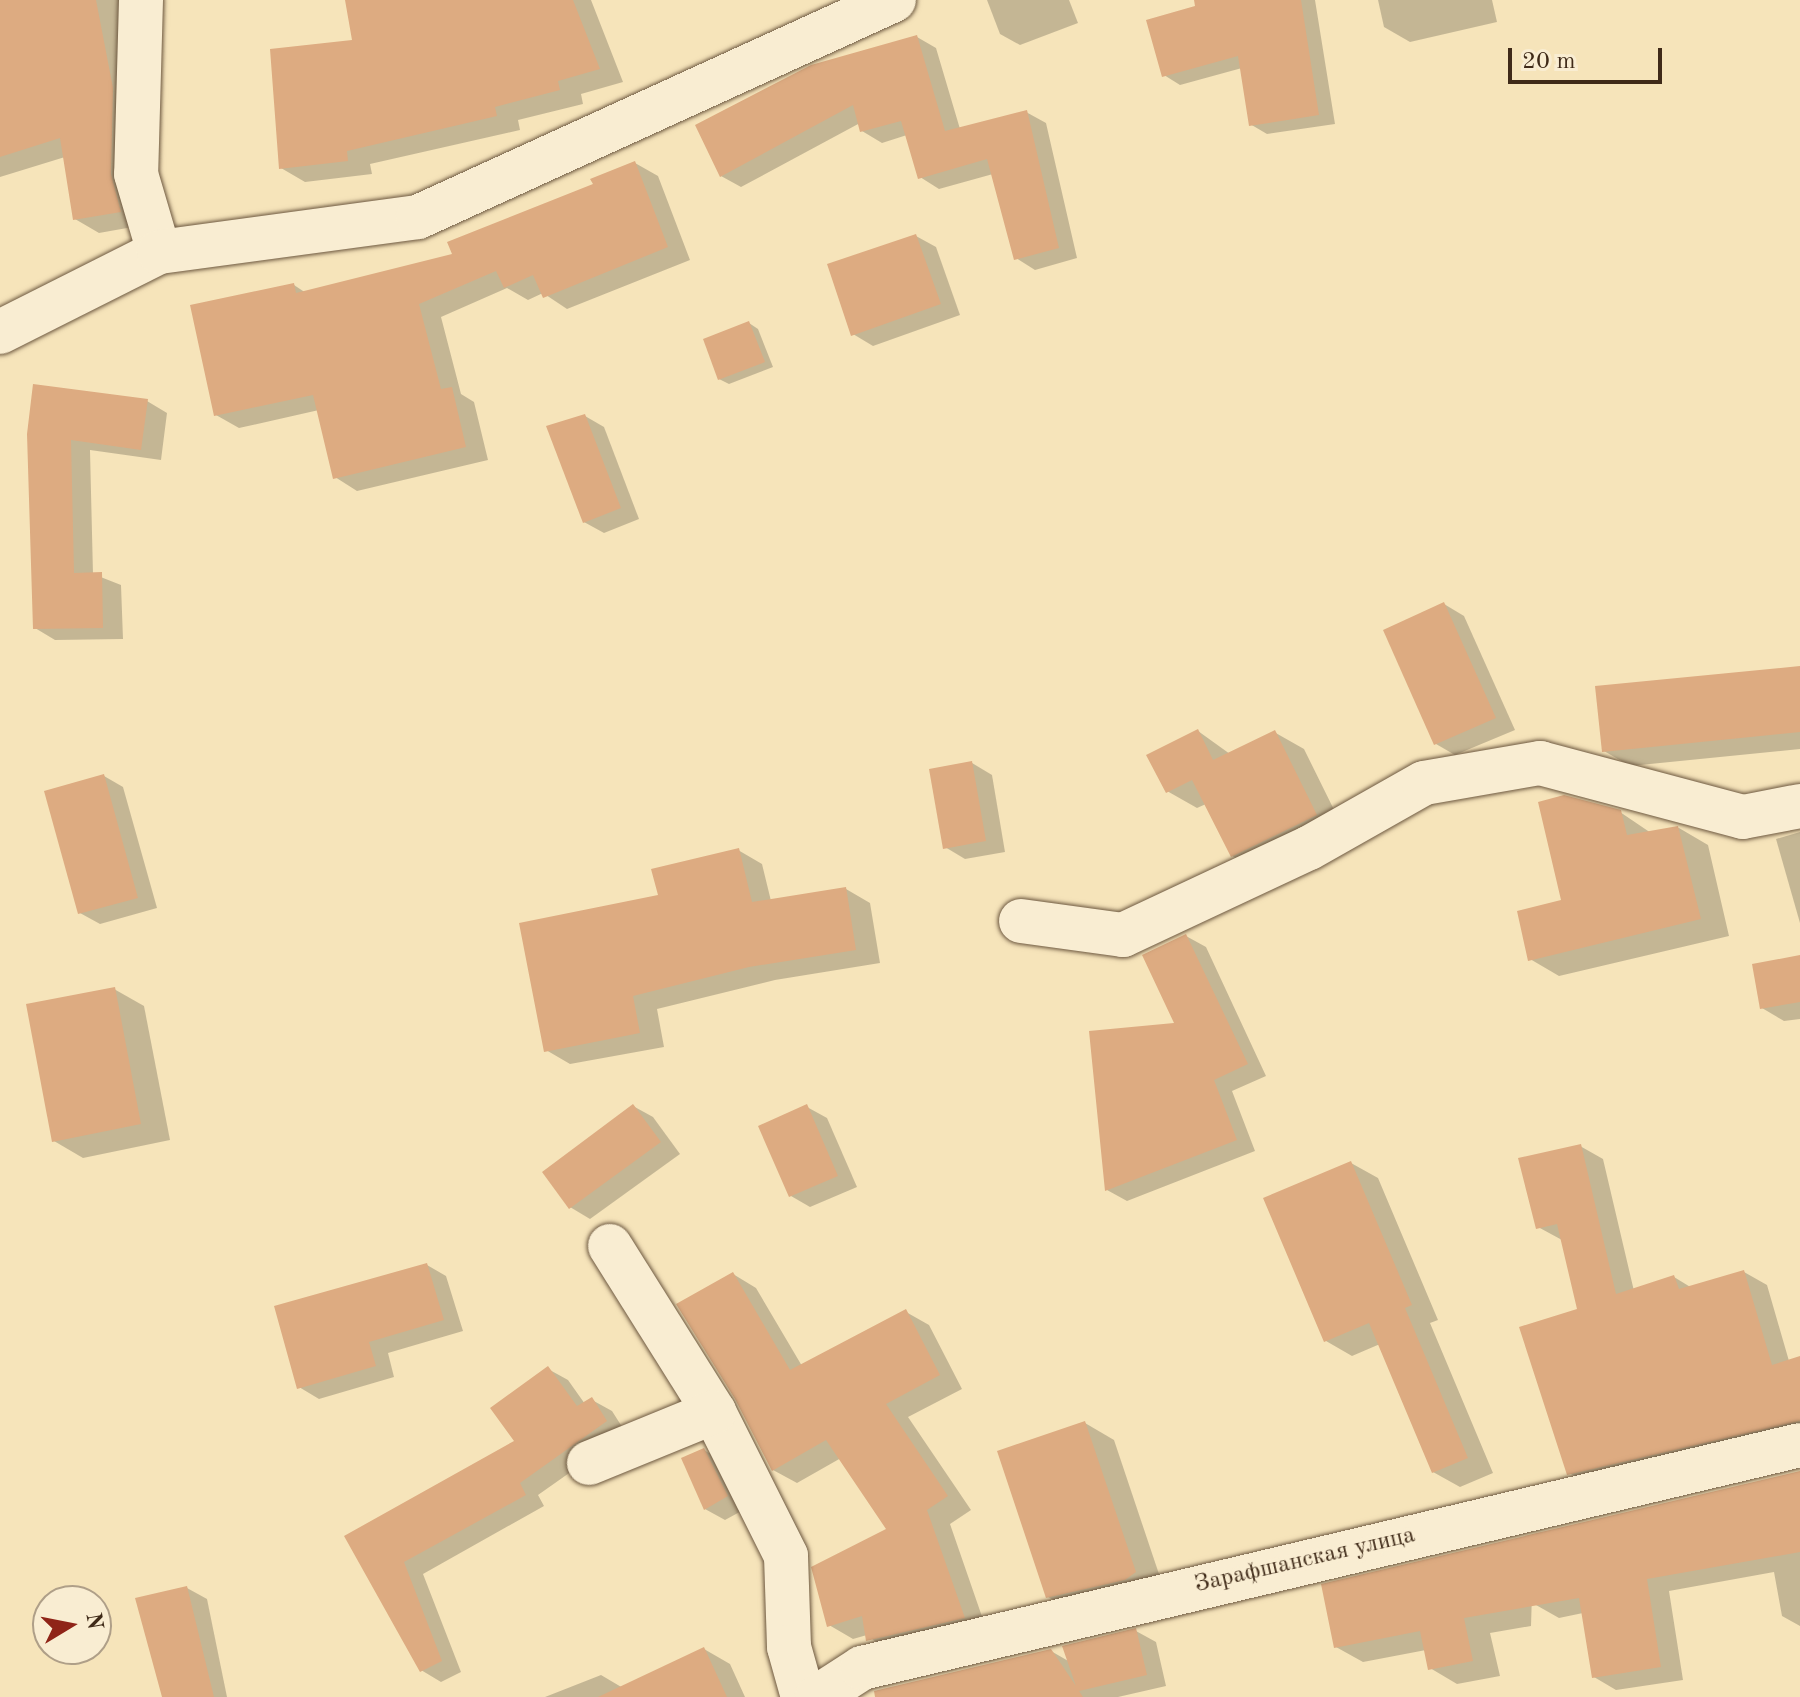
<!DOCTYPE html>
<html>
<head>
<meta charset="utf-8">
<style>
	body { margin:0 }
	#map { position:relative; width:1800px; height:1697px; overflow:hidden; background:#f6e4ba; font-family:"Old Standard TT",serif }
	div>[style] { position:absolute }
	.shadow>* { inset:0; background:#0003 }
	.building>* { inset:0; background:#ddab81 }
	.roads { filter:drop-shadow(0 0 2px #6d5840) drop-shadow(0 0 2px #6d5840) }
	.minor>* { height:44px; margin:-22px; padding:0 22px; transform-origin:22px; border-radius:22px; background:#f9edd2 }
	span { translate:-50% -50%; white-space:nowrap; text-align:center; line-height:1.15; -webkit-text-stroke:7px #f9edd2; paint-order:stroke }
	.street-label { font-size:24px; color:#3f2a18 }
	.north { position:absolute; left:32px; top:1585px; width:80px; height:80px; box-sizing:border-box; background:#f9edd2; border:2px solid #af9f88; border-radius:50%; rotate:80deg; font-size:22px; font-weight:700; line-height:32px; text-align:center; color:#3f2a18 }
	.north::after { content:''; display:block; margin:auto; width:28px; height:36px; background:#8f2418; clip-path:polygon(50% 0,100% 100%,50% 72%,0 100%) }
	.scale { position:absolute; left:1508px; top:48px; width:154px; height:36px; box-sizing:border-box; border:4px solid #3f2a18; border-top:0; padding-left:10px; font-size:24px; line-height:28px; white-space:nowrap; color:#3f2a18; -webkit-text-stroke:6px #f9edd2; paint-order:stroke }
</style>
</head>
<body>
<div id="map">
	<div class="shadow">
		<i style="clip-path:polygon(0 0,144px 0,144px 225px,99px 233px,75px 219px,65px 157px,0 177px)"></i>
		<i style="clip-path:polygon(347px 0,591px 0,623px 82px,581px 94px,583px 104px,518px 120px,520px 130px,370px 164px,372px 174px,305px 182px,281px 168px,354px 41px)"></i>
		<i style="clip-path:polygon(987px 0,1069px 0,1078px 23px,1020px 45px,1000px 34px)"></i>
		<i style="clip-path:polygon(1196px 0,1315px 0,1335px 124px,1267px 134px,1250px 124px,1242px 68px,1180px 85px,1164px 75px,1198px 8px)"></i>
		<i style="clip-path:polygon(1378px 0,1492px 0,1497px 22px,1410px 42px,1384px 27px)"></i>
		<i style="clip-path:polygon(917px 37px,936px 48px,960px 129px,1026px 112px,1046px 123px,1077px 258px,1035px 270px,1016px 258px,993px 174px,939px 189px,920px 177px,907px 135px,882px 143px,862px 131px,860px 123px,741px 187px,721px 176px)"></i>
		<i style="clip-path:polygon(635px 163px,658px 176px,690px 260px,567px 309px,543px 293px,528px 300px,507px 288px,441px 317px,461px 394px,474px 402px,488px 460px,357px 491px,335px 477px,319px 410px,239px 428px,216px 415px,294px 285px,306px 293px,455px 256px)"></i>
		<i style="clip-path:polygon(916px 236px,936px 247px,960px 315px,873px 346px,853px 334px)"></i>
		<i style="clip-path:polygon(749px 323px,758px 329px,773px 367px,729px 384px,719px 379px)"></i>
		<i style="clip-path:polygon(147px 401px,167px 413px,161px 460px,90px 450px,93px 574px,121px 585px,123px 639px,55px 640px,35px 628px,29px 434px)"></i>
		<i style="clip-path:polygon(585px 416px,604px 427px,639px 519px,604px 533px,584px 522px)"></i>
		<i style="clip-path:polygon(1444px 604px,1464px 616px,1515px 730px,1455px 755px,1436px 744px)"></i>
		<i style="clip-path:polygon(1800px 668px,1800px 749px,1630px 766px,1604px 751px)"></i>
		<i style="clip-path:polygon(1198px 731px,1230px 754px,1274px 732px,1304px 749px,1345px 832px,1262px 872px,1232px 856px,1206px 804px,1197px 808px,1167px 791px)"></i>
		<i style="clip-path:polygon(972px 763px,992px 775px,1005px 852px,965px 859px,945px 847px)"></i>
		<i style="clip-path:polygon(104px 776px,123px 787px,157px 908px,100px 924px,80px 913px)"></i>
		<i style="clip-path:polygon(1620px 812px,1651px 833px,1679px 828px,1708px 845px,1729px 936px,1559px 976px,1530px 959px)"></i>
		<i style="clip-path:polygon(1800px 832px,1800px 923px,1776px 839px)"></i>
		<i style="clip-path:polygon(738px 850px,762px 864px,771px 901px,846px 889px,870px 903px,880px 963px,775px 980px,657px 1009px,664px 1047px,570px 1064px,546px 1050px)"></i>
		<i style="clip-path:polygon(1186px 936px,1206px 947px,1266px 1076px,1232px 1091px,1255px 1151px,1127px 1201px,1107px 1190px,1177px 1024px)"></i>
		<i style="clip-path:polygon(1800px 957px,1800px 1019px,1784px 1021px,1762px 1008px)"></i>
		<i style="clip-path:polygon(114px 989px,144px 1006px,170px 1140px,83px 1158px,54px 1141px)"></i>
		<i style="clip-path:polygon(633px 1106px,653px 1117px,680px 1154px,590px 1219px,570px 1207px)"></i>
		<i style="clip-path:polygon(807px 1107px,827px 1118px,857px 1187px,810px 1207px,791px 1196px)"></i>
		<i style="clip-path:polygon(1580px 1146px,1603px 1159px,1634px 1291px,1674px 1277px,1692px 1288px,1744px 1272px,1767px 1285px,1789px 1361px,1800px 1358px,1800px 1437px,1592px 1486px,1569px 1473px,1579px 1310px,1562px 1240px,1538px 1227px)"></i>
		<i style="clip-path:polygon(1351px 1163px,1378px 1178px,1438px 1320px,1430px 1323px,1493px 1473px,1460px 1487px,1433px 1472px,1380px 1344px,1352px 1356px,1326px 1341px)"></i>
		<i style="clip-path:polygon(427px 1265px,446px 1276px,463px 1331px,388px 1353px,394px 1377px,319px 1399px,299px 1387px)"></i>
		<i style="clip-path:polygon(733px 1274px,756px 1288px,802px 1366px,906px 1312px,929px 1325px,962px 1389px,908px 1417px,971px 1510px,950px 1524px,987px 1631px,891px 1654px,867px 1635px,853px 1639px,829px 1625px,889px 1529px,841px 1458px,797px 1483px,773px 1470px)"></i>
		<i style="clip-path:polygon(548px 1369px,568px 1380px,585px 1404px,592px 1400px,612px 1411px,626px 1433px,538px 1495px,544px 1506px,423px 1574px,461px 1672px,441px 1682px,421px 1670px,347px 1537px,517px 1442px)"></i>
		<i style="clip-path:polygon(1085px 1423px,1114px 1440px,1164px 1589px,1077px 1614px,1048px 1597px)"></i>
		<i style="clip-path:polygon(704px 1450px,724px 1462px,747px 1508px,725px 1520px,705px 1509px)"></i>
		<i style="clip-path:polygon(1800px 1473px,1800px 1626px,1782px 1616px,1774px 1572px,1669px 1591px,1683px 1680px,1616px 1690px,1594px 1677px,1583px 1613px,1559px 1618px,1536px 1605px,1532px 1594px,1531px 1626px,1490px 1633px,1500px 1676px,1457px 1684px,1430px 1668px,1426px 1650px,1363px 1662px,1336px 1647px)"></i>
		<i style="clip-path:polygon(187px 1588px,207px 1599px,227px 1697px,163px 1697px)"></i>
		<i style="clip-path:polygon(1136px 1631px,1156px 1642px,1166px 1686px,1118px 1697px,877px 1697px,1051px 1651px,1070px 1662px)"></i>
		<i style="clip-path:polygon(704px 1649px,730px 1664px,745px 1697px,545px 1697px,601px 1675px,623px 1688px)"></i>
	</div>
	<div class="building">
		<i style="clip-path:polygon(0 0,96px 0,113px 88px,111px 174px,121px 212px,73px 220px,60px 138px,0 157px)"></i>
		<i style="clip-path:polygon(345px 0,573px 0,600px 69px,558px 81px,560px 90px,495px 107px,497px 116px,347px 151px,348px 161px,279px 169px,270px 49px,352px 40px)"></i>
		<i style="clip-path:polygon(1194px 0,1301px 0,1319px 115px,1249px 126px,1238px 56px,1162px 77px,1146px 20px,1195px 6px)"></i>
		<i style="clip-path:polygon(917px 35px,945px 131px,1027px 110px,1059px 248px,1014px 260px,987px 159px,918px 179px,901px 121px,860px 132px,853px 105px,720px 177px,695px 125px,811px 65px)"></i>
		<i style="clip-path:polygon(635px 161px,668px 247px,543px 298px,533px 275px,504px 288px,496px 271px,419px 304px,441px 389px,452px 387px,466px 447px,333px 479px,313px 395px,214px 416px,190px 305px,294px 283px,296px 293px,452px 254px,447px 242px,593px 184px,590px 179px)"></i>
		<i style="clip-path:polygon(916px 234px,941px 304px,851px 336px,827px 264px)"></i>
		<i style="clip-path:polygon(749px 321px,765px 362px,718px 380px,703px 339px)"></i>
		<i style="clip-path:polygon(33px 384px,148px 399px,141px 450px,71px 440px,74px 573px,102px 572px,103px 628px,33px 629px,27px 434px)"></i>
		<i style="clip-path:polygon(585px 414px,621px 508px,583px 523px,546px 426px)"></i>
		<i style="clip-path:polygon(1444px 602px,1496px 718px,1434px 745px,1383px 630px)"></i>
		<i style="clip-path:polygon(1800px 666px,1800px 732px,1602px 752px,1595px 686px)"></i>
		<i style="clip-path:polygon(1198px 729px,1213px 760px,1275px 730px,1317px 815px,1231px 857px,1192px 780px,1166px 793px,1146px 755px)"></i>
		<i style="clip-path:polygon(972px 761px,986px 841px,943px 849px,929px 769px)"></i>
		<i style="clip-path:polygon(104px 774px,138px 898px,78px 914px,44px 791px)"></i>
		<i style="clip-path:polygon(1564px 795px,1621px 810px,1627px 835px,1678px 826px,1701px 919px,1528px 961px,1517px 911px,1561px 900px,1538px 802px)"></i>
		<i style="clip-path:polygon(739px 848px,752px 902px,846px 887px,856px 950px,749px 967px,633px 996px,640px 1033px,544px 1052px,519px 923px,658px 895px,651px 869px)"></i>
		<i style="clip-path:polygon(1186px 934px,1248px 1064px,1214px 1080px,1237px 1140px,1105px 1191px,1089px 1031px,1174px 1023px,1142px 955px)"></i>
		<i style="clip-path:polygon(1800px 955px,1800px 1002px,1760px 1009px,1752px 964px)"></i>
		<i style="clip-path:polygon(115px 987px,141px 1124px,52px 1142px,26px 1004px)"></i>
		<i style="clip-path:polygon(633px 1104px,661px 1142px,569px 1209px,542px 1172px)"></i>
		<i style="clip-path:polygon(807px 1104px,838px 1176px,789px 1197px,758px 1126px)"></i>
		<i style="clip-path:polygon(1581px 1144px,1616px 1294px,1674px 1275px,1679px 1289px,1744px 1270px,1772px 1365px,1800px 1356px,1800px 1421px,1567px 1475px,1519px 1327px,1577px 1309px,1557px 1224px,1536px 1229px,1518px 1158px)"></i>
		<i style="clip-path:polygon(1351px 1161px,1412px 1305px,1405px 1308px,1468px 1458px,1432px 1473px,1369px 1323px,1324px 1342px,1263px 1198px)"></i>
		<i style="clip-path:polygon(427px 1263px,444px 1320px,369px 1342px,376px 1366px,297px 1389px,274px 1306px)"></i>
		<i style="clip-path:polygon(733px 1272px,790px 1370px,906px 1309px,940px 1375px,886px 1404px,948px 1496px,927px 1510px,965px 1618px,866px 1641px,862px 1616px,827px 1627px,811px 1567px,886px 1529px,826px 1440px,772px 1471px,735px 1399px,676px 1304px)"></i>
		<i style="clip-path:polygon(548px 1366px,577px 1406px,592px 1397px,607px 1421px,520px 1483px,526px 1495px,404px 1562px,442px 1661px,420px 1672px,344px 1536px,514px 1441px,490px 1408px)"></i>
		<i style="clip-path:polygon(1085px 1421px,1136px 1572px,1125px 1580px,1046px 1598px,997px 1451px)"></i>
		<i style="clip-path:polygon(704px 1448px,728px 1496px,704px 1510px,681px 1458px)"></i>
		<i style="clip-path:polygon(1800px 1471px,1800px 1552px,1647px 1579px,1661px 1667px,1592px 1678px,1579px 1598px,1464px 1618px,1473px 1661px,1428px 1670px,1420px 1631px,1334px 1648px,1321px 1584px)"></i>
		<i style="clip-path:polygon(187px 1586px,214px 1697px,162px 1697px,135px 1598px)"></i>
		<i style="clip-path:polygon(1136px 1628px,1147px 1675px,1079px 1691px,1083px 1697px,875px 1697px,874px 1691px,1051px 1649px,1076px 1686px,1062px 1646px)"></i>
		<i style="clip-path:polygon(704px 1647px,727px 1697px,598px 1697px)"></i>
	</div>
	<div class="roads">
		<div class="minor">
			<i style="left:141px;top:0;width:174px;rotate:91.6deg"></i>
			<i style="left:136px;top:174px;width:81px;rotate:73.6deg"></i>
			<i style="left:0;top:332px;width:178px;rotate:-26.7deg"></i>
			<i style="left:159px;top:252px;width:261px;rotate:-7.7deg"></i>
			<i style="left:418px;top:217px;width:523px;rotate:-24.51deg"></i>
			<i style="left:1021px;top:921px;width:103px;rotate:7.8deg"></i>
			<i style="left:1123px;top:935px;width:205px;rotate:-25.1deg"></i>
			<i style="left:1309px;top:848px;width:132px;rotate:-29.5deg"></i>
			<i style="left:1424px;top:783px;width:118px;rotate:-9.8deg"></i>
			<i style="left:1540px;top:763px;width:210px;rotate:14.9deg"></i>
			<i style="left:1743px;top:817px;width:58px;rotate:-10.9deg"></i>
			<i style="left:610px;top:1246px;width:196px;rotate:57.9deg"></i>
			<i style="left:714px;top:1412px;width:161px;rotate:63.4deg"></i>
			<i style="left:786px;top:1556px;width:91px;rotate:88.1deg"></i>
			<i style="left:789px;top:1647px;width:52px;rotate:74.4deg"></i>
			<i style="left:589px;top:1463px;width:135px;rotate:-22.2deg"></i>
			<i style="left:817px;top:1697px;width:54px;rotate:-32.8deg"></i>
			<i style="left:862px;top:1668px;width:964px;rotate:-13.37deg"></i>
		</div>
	</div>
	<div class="street-label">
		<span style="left:1305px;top:1561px;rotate:-13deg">Зарафшанская улица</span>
	</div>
	<div class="north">N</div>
	<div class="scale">20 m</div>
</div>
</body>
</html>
